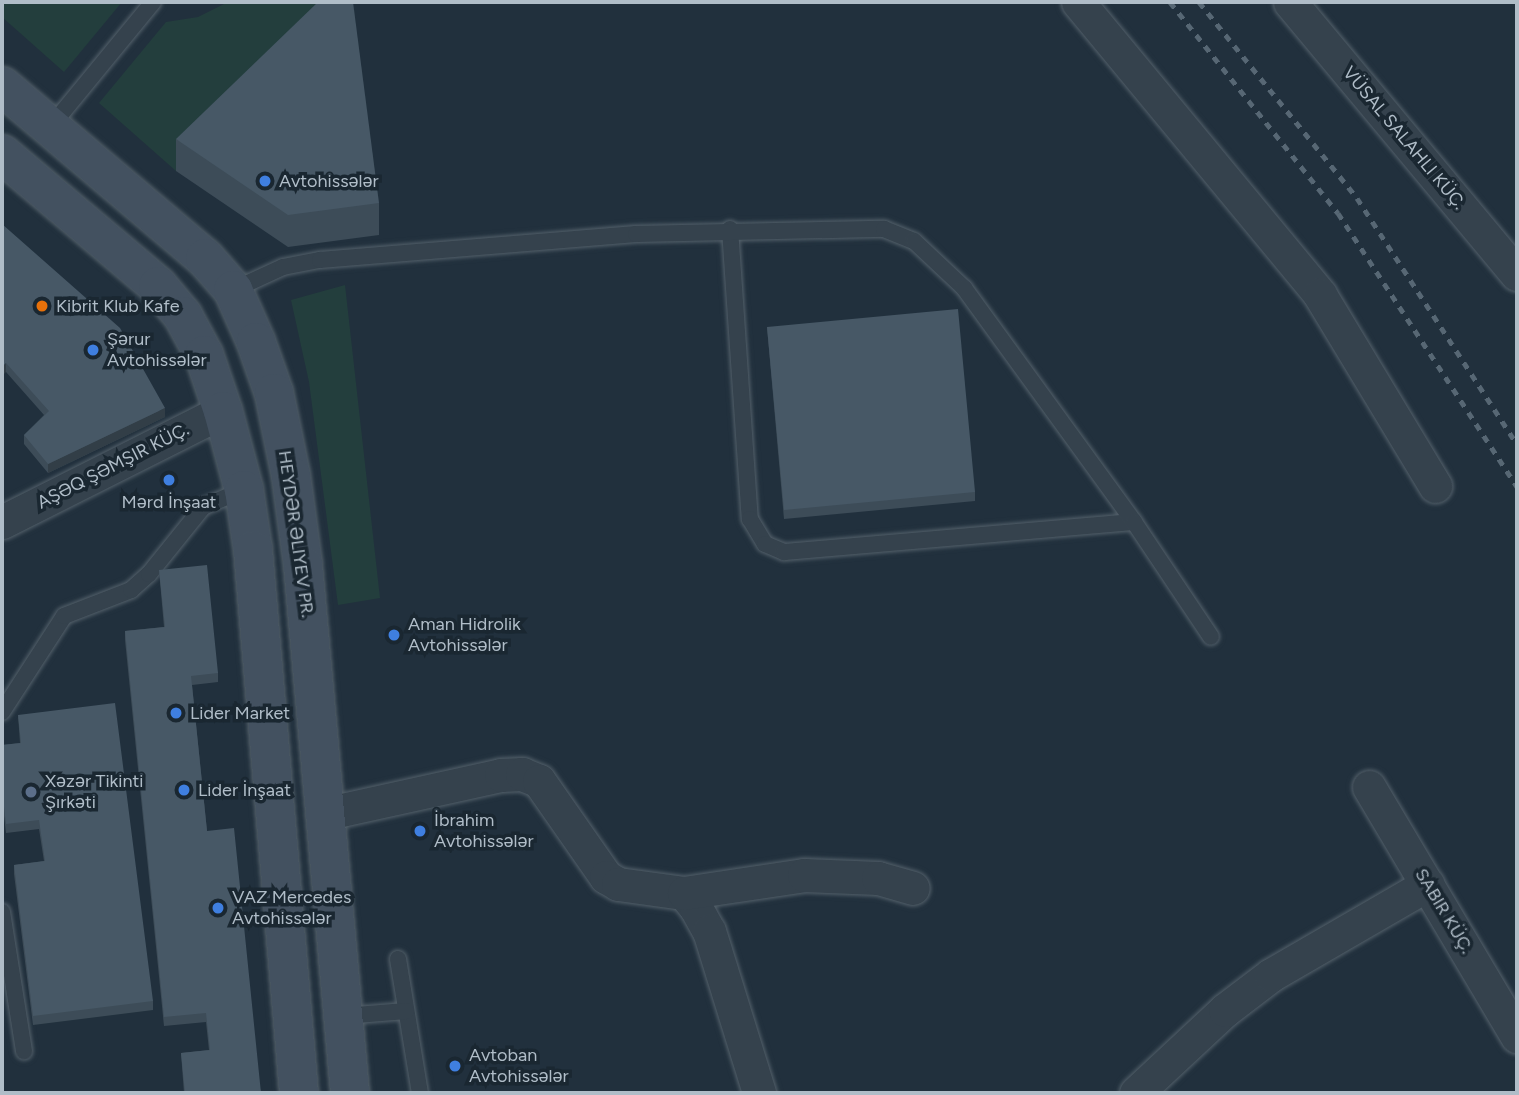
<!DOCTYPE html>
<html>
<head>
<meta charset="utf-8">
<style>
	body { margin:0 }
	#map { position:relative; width:1519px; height:1095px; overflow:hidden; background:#21303d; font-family:Figtree,sans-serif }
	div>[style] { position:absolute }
	.green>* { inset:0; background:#233e3d }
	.roads { filter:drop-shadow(0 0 2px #53606a) drop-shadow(0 0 2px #53606a) }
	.service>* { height:16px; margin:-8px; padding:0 8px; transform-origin:8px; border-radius:8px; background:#35424d }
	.minor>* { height:33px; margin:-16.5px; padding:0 16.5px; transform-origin:16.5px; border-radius:16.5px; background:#35424d }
	.secondary>* { height:38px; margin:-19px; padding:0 19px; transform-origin:19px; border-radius:19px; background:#435160 }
	.rail>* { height:5px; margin-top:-2.5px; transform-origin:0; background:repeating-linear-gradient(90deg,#576774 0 7px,transparent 0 14px) }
	.wall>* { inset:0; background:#3d4c58 }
	.shaded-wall>* { inset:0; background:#323e47 }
	.building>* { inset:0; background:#475866 }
	.dots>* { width:19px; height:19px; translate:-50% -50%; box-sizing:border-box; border:4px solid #1a2731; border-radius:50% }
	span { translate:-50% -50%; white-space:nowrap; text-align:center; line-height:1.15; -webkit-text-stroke:7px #1a2731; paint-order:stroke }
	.street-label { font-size:18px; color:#b0bdc8 }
	.poi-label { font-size:18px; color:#b0bdc8 }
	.left { translate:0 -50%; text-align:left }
	.frame { position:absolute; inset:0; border:4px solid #b0bdc8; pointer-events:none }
</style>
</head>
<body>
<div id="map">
	<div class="green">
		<i style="clip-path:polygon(2px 2px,122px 2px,64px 72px,2px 17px)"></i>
		<i style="clip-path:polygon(228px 2px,351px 2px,176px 171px,99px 103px,166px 22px,198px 17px)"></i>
		<i style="clip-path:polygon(345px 285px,380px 598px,338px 605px,309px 382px,291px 300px)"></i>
	</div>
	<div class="roads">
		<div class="service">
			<i style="left:52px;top:125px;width:159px;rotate:-50.6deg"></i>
			<i style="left:730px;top:229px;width:291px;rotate:86.1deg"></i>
			<i style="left:750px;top:519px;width:29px;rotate:59deg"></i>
			<i style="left:765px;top:544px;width:21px;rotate:23deg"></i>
			<i style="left:784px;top:552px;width:351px;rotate:-4.9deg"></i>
			<i style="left:233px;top:290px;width:55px;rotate:-24.7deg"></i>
			<i style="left:283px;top:267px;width:38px;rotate:-11deg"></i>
			<i style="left:320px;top:260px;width:317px;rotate:-4.7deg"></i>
			<i style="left:636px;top:234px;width:248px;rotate:-1.2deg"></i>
			<i style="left:884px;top:229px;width:32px;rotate:22deg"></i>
			<i style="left:914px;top:241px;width:69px;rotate:43.2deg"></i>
			<i style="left:964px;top:288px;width:289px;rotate:54deg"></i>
			<i style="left:1134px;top:522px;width:138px;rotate:56.2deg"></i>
			<i style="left:2px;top:712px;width:114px;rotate:-57.1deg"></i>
			<i style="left:64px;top:616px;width:72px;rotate:-21.2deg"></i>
			<i style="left:131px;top:590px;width:24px;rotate:-42deg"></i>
			<i style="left:149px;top:574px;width:86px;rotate:-51.1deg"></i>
			<i style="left:203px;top:507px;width:43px;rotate:-23deg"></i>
			<i style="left:2px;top:912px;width:141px;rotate:81deg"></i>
			<i style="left:398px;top:959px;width:136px;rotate:80.7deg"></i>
			<i style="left:344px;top:1016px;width:62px;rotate:-4.6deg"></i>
		</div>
		<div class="minor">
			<i style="left:1078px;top:2px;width:380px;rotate:50.4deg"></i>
			<i style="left:1320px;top:295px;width:223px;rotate:58.9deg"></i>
			<i style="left:1290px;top:2px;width:354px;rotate:50.2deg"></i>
			<i style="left:2px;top:522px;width:247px;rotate:-26.7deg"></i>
			<i style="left:1369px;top:787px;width:290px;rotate:59.3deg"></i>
			<i style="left:328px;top:813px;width:177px;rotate:-12.4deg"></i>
			<i style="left:501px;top:775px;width:21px;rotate:-3deg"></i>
			<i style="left:522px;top:774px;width:18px;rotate:22deg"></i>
			<i style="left:539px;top:781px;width:117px;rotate:55.1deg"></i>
			<i style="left:606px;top:877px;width:14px;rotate:30deg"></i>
			<i style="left:618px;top:884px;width:67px;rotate:7.8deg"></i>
			<i style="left:684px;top:893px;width:19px;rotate:51deg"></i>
			<i style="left:696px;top:908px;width:26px;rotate:61deg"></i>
			<i style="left:709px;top:931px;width:170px;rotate:72.8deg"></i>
			<i style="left:684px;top:893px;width:121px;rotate:-8.5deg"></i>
			<i style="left:804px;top:875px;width:74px;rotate:2.3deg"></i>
			<i style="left:878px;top:878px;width:36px;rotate:16deg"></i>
			<i style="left:1136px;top:1093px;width:122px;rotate:-43deg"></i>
			<i style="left:1225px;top:1010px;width:58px;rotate:-37.3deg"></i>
			<i style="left:1271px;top:975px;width:181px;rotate:-30.1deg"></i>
		</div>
		<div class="secondary">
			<i style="left:2px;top:86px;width:266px;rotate:40.3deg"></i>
			<i style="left:205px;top:258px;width:43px;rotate:48.8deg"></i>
			<i style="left:233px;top:290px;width:57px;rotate:66.1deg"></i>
			<i style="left:256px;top:342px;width:54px;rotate:70.6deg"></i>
			<i style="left:274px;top:393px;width:85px;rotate:78.4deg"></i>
			<i style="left:291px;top:476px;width:90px;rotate:82.3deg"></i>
			<i style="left:303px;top:565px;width:530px;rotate:84.91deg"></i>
			<i style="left:2px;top:154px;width:204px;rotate:40.2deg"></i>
			<i style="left:158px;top:286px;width:39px;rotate:50deg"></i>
			<i style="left:183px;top:316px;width:44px;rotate:61.7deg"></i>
			<i style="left:204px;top:355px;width:59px;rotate:71.3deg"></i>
			<i style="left:223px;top:411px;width:82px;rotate:75.1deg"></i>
			<i style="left:244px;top:490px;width:61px;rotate:81.5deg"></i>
			<i style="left:253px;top:550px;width:545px;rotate:85.16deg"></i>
		</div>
	</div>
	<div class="rail">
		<i style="left:1170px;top:2px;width:270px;rotate:51.5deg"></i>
		<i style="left:1338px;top:213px;width:327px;rotate:56.8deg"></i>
		<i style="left:1199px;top:2px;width:252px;rotate:51.1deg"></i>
		<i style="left:1357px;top:198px;width:293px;rotate:57deg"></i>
	</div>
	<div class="wall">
		<i style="clip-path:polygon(176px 139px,379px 203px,379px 235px,288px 247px,176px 171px)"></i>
		<i style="clip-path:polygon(2px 224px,165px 417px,48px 473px,24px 444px,24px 435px,44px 415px,6px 372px)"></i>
		<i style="clip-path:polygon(767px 327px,975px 492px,975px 501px,784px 519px)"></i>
		<i style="clip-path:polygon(159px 570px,218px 673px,218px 682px,192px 685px,207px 831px,261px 1093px,184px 1093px,181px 1053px,209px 1050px,206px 1022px,164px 1026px,125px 640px,125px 631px,164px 627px)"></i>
		<i style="clip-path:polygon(18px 715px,153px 1001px,153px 1010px,33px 1025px,14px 874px,14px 865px,44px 861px,39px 829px,6px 833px,2px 799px,2px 745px,20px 743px)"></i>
	</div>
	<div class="shaded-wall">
		<i style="clip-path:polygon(6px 363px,6px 372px,2px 376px,2px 367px)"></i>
		<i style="clip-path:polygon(165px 408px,165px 417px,48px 473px,48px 464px)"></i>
	</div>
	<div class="building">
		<i style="clip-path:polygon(318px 2px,353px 2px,379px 203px,288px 215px,176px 139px)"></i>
		<i style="clip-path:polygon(2px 224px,120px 328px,165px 408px,48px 464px,24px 435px,49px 411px,6px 363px,2px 367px)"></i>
		<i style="clip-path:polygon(958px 309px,975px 492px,784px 510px,767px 327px)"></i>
		<i style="clip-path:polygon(207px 565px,218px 673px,191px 676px,207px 831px,234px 828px,261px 1093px,185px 1093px,181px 1053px,210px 1050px,206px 1013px,164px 1017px,125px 631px,165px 627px,159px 570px)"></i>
		<i style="clip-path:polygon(115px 703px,153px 1001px,33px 1016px,14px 865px,45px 861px,39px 820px,6px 824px,2px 790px,2px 745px,21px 743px,18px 715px)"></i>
	</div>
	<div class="dots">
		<i style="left:265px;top:181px;background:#3f7fe0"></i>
		<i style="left:42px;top:306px;background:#e8710a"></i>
		<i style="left:93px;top:350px;background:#3f7fe0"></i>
		<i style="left:169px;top:480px;background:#3f7fe0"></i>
		<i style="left:394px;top:635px;background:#3f7fe0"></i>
		<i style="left:176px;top:713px;background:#3f7fe0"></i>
		<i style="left:184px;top:790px;background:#3f7fe0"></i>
		<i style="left:31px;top:792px;background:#5c6f8a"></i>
		<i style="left:420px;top:831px;background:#3f7fe0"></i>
		<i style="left:218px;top:908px;background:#3f7fe0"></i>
		<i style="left:455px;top:1066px;background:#3f7fe0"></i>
	</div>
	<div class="street-label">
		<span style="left:1404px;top:138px;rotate:50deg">VÜSAL SALAHLI KÜÇ.</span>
		<span style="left:113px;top:466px;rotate:-27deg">AŞƏQ ŞƏMŞIR KÜÇ.</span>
		<span style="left:296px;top:534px;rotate:82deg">HEYDƏR ƏLIYEV PR.</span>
		<span style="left:1444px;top:911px;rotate:59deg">SABIR KÜÇ.</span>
	</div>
	<div class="poi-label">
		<span class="left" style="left:279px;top:181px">Avtohissələr</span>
		<span class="left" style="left:56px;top:306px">Kibrit Klub Kafe</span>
		<span class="left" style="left:107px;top:350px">Şərur<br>Avtohissələr</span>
		<span style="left:169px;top:502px">Mərd İnşaat</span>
		<span class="left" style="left:408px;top:635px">Aman Hidrolik<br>Avtohissələr</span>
		<span class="left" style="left:190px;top:713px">Lider Market</span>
		<span class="left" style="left:45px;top:792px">Xəzər Tikinti<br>Şırkəti</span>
		<span class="left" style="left:198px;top:790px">Lider İnşaat</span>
		<span class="left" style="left:434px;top:831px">İbrahim<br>Avtohissələr</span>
		<span class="left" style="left:232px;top:908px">VAZ Mercedes<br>Avtohissələr</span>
		<span class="left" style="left:469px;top:1066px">Avtoban<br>Avtohissələr</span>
	</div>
	<div class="frame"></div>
</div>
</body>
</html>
